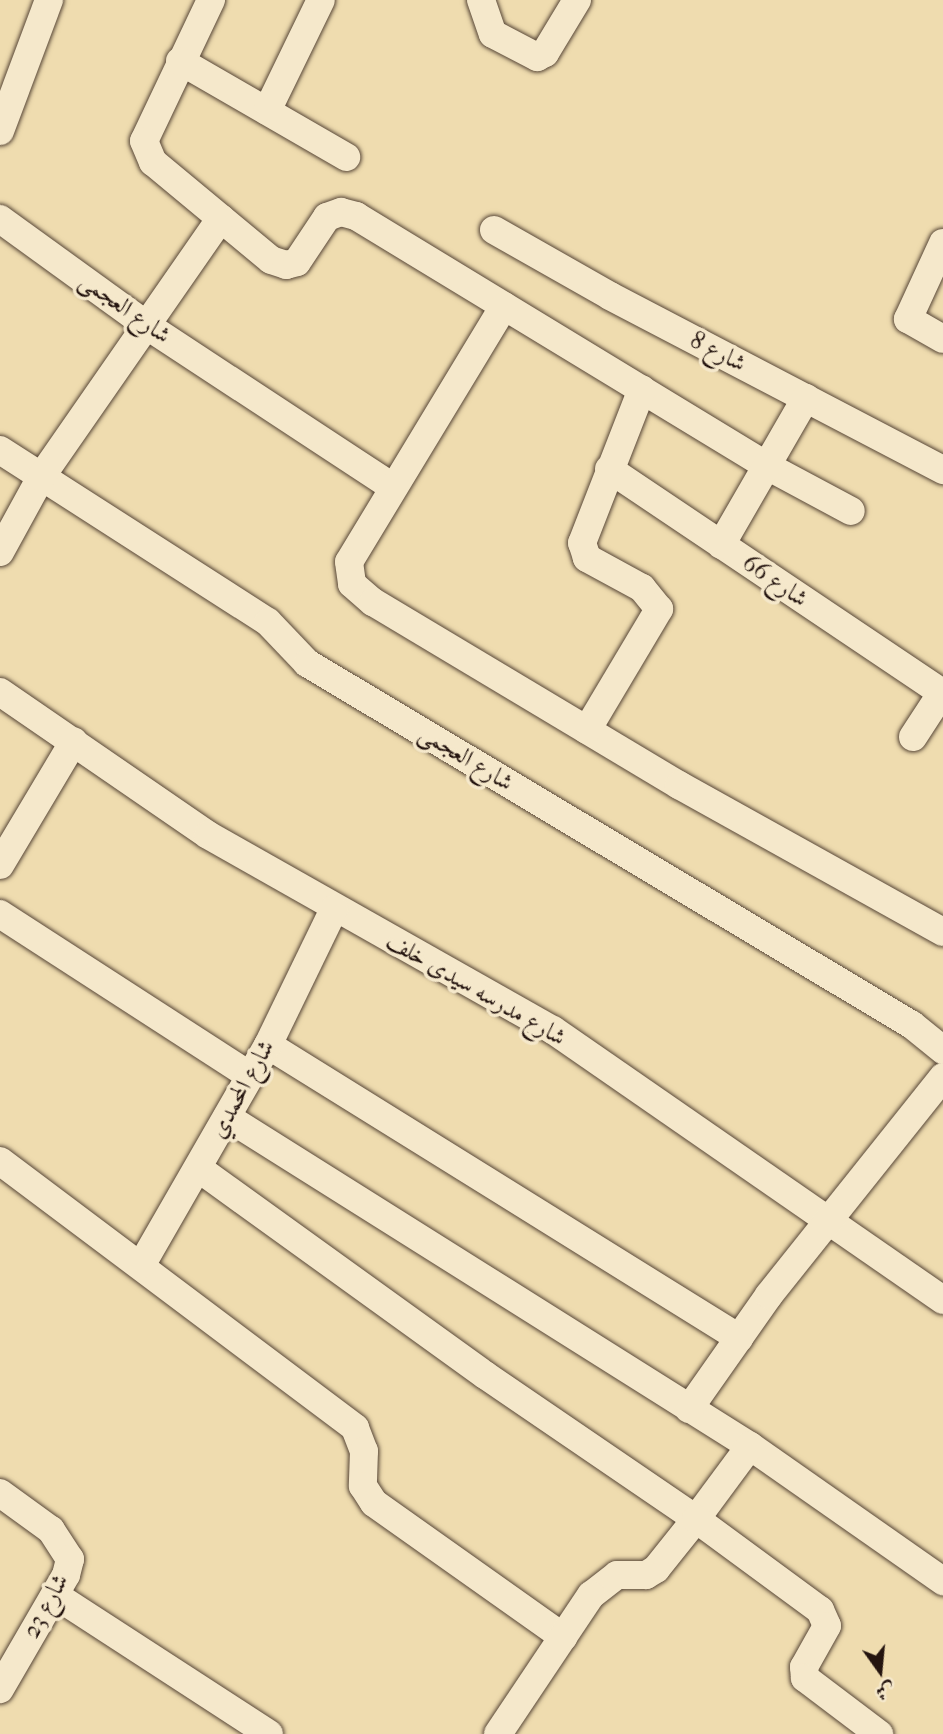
<!DOCTYPE html>
<html>
<head>
<meta charset="utf-8">
<style>
	body { margin:0 }
	#map { position:relative; width:943px; height:1734px; overflow:hidden; background:#efdcaf; font-family:"IM FELL French Canon",Amiri,serif }
	div>[style] { position:absolute }
	.roads { filter:drop-shadow(0 0 2px #574637) drop-shadow(0 0 2px #574637) }
	.street>* { height:28px; margin:-14px; padding:0 14px; transform-origin:14px; border-radius:14px; background:#f5e8cb }
	span { translate:-50% -50%; white-space:nowrap; text-align:center; line-height:1.15; -webkit-text-stroke:7px #f5e8cb; paint-order:stroke }
	.street-label { font-size:24px; color:#24140f }
	.north { position:absolute; left:845px; top:1636px; width:70px; height:70px; -webkit-text-stroke:5px #f5e8cb; paint-order:stroke; rotate:165deg; font-size:19px; font-weight:700; line-height:28px; text-align:center; color:#24140f }
	.north::after { content:''; display:block; margin:auto; width:24px; height:32px; background:#24140f; clip-path:polygon(50% 0,100% 100%,50% 72%,0 100%) }
</style>
</head>
<body>
<div id="map">
	<div class="roads">
		<div class="street">
			<i style="left:211px;top:0;width:156px;rotate:115.4deg"></i>
			<i style="left:144px;top:141px;width:23px;rotate:67deg"></i>
			<i style="left:153px;top:162px;width:153px;rotate:39.7deg"></i>
			<i style="left:271px;top:260px;width:16px;rotate:18deg"></i>
			<i style="left:286px;top:265px;width:11px;rotate:-15deg"></i>
			<i style="left:297px;top:262px;width:54px;rotate:-56.3deg"></i>
			<i style="left:327px;top:217px;width:15px;rotate:-20deg"></i>
			<i style="left:341px;top:212px;width:16px;rotate:15deg"></i>
			<i style="left:356px;top:216px;width:481px;rotate:31.3deg"></i>
			<i style="left:767px;top:466px;width:95px;rotate:28.2deg"></i>
			<i style="left:481px;top:0;width:36px;rotate:71deg"></i>
			<i style="left:493px;top:34px;width:50px;rotate:27.6deg"></i>
			<i style="left:537px;top:57px;width:9px;rotate:-27deg"></i>
			<i style="left:545px;top:53px;width:62px;rotate:-58.9deg"></i>
			<i style="left:180px;top:61px;width:192px;rotate:30deg"></i>
			<i style="left:267px;top:111px;width:123px;rotate:-64.1deg"></i>
			<i style="left:0;top:131px;width:140px;rotate:-69.5deg"></i>
			<i style="left:0;top:219px;width:184px;rotate:35.9deg"></i>
			<i style="left:149px;top:327px;width:292px;rotate:33.3deg"></i>
			<i style="left:494px;top:230px;width:133px;rotate:29.6deg"></i>
			<i style="left:610px;top:296px;width:376px;rotate:27.6deg"></i>
			<i style="left:943px;top:243px;width:84px;rotate:114.7deg"></i>
			<i style="left:908px;top:319px;width:40px;rotate:29.7deg"></i>
			<i style="left:504px;top:306px;width:299px;rotate:121.2deg"></i>
			<i style="left:349px;top:562px;width:22px;rotate:82deg"></i>
			<i style="left:352px;top:584px;width:28px;rotate:41deg"></i>
			<i style="left:373px;top:602px;width:357px;rotate:30.9deg"></i>
			<i style="left:679px;top:785px;width:302px;rotate:29.1deg"></i>
			<i style="left:0;top:450px;width:318px;rotate:32.7deg"></i>
			<i style="left:268px;top:622px;width:57px;rotate:46.4deg"></i>
			<i style="left:307px;top:663px;width:705px;rotate:30.89deg"></i>
			<i style="left:912px;top:1025px;width:40px;rotate:39deg"></i>
			<i style="left:609px;top:469px;width:401px;rotate:33.9deg"></i>
			<i style="left:721px;top:545px;width:170px;rotate:-60deg"></i>
			<i style="left:0;top:552px;width:85px;rotate:-61.3deg"></i>
			<i style="left:41px;top:477px;width:315px;rotate:-55.2deg"></i>
			<i style="left:0;top:692px;width:252px;rotate:34.5deg"></i>
			<i style="left:208px;top:835px;width:396px;rotate:29.5deg"></i>
			<i style="left:553px;top:1030px;width:474px;rotate:34.7deg"></i>
			<i style="left:587px;top:730px;width:141px;rotate:-59.2deg"></i>
			<i style="left:659px;top:609px;width:27px;rotate:-129deg"></i>
			<i style="left:642px;top:588px;width:63px;rotate:-151.4deg"></i>
			<i style="left:587px;top:558px;width:16px;rotate:-108deg"></i>
			<i style="left:582px;top:543px;width:165px;rotate:-68.7deg"></i>
			<i style="left:913px;top:737px;width:55px;rotate:-56.9deg"></i>
			<i style="left:0;top:865px;width:144px;rotate:-59.2deg"></i>
			<i style="left:0;top:914px;width:298px;rotate:32.9deg"></i>
			<i style="left:268px;top:1045px;width:555px;rotate:31.88deg"></i>
			<i style="left:227px;top:1117px;width:618px;rotate:32.17deg"></i>
			<i style="left:750px;top:1446px;width:236px;rotate:35deg"></i>
			<i style="left:0;top:1161px;width:444px;rotate:36.9deg"></i>
			<i style="left:355px;top:1428px;width:25px;rotate:69deg"></i>
			<i style="left:364px;top:1451px;width:35px;rotate:92deg"></i>
			<i style="left:363px;top:1486px;width:20px;rotate:57deg"></i>
			<i style="left:374px;top:1503px;width:232px;rotate:35.3deg"></i>
			<i style="left:198px;top:1168px;width:354px;rotate:35.8deg"></i>
			<i style="left:485px;top:1375px;width:255px;rotate:34.3deg"></i>
			<i style="left:696px;top:1519px;width:64px;rotate:128.7deg"></i>
			<i style="left:656px;top:1569px;width:12px;rotate:149deg"></i>
			<i style="left:646px;top:1575px;width:29px;rotate:180deg"></i>
			<i style="left:617px;top:1575px;width:33px;rotate:142deg"></i>
			<i style="left:591px;top:1595px;width:167px;rotate:123.8deg"></i>
			<i style="left:142px;top:1264px;width:253px;rotate:-60.1deg"></i>
			<i style="left:268px;top:1045px;width:151px;rotate:-64.1deg"></i>
			<i style="left:689px;top:1409px;width:139px;rotate:-54.9deg"></i>
			<i style="left:769px;top:1295px;width:279px;rotate:-51.4deg"></i>
			<i style="left:750px;top:1446px;width:91px;rotate:126.5deg"></i>
			<i style="left:696px;top:1519px;width:154px;rotate:36.3deg"></i>
			<i style="left:820px;top:1610px;width:17px;rotate:66deg"></i>
			<i style="left:827px;top:1626px;width:47px;rotate:119.3deg"></i>
			<i style="left:804px;top:1667px;width:11px;rotate:85deg"></i>
			<i style="left:805px;top:1678px;width:93px;rotate:37.1deg"></i>
			<i style="left:0;top:1493px;width:63px;rotate:36deg"></i>
			<i style="left:51px;top:1530px;width:35px;rotate:57deg"></i>
			<i style="left:70px;top:1559px;width:16px;rotate:104deg"></i>
			<i style="left:66px;top:1575px;width:132px;rotate:120.1deg"></i>
			<i style="left:55px;top:1595px;width:255px;rotate:33deg"></i>
		</div>
	</div>
	<div class="street-label">
		<span style="left:125px;top:308px;rotate:35deg">شارع العجمى</span>
		<span style="left:718px;top:352px;rotate:27deg">شارع 8</span>
		<span style="left:775px;top:581px;rotate:34deg">شارع 66</span>
		<span style="left:466px;top:758px;rotate:31deg">شارع العجمى</span>
		<span style="left:476px;top:989px;rotate:30deg">شارع مدرسه سيدى خلف</span>
		<span style="left:242px;top:1089px;rotate:-61deg">شارع المحمدي</span>
		<span style="left:46px;top:1606px;rotate:-62deg">شارع 23</span>
	</div>
	<div class="north">ش</div>
</div>
</body>
</html>
